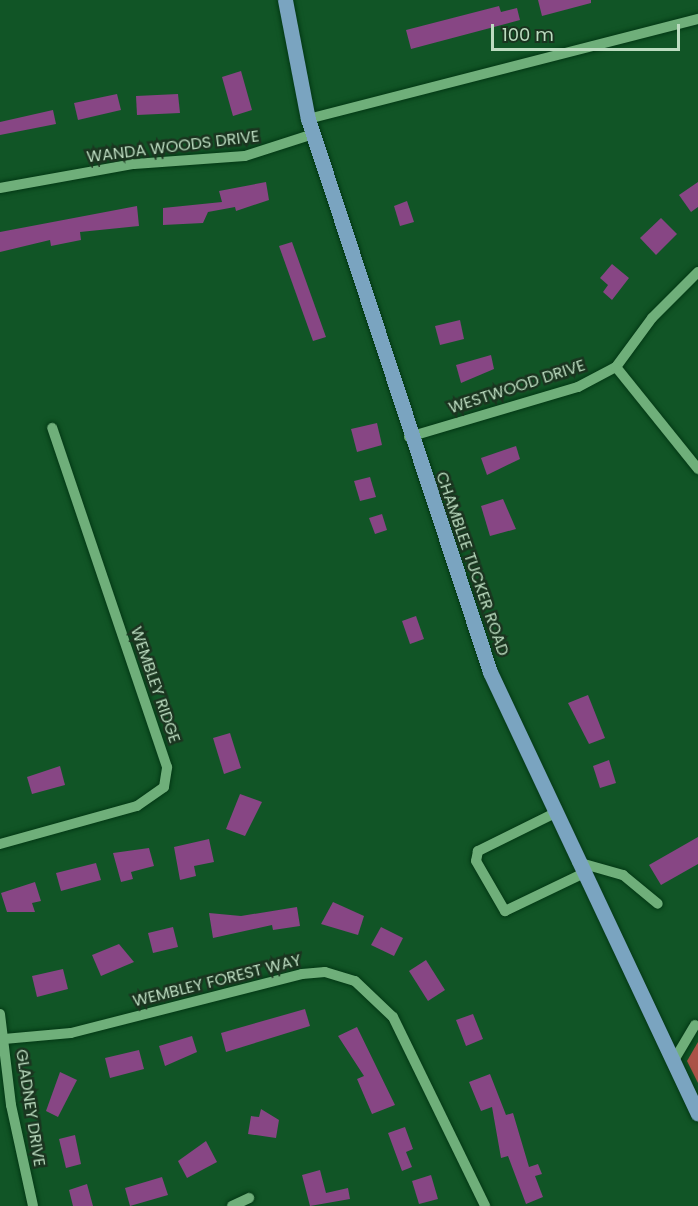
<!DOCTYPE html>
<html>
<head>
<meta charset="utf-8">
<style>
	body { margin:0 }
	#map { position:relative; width:698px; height:1206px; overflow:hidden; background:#115526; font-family:Poppins,sans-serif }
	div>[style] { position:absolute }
	.green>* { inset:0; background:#ab5247 }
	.building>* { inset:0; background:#874684 }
	.roads { filter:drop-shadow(0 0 2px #033814) drop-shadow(0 0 2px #033814) }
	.minor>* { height:10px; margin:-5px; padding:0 5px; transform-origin:5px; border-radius:5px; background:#6faf7a }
	.major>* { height:15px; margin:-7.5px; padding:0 7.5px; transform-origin:7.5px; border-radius:7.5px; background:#7aa4c0 }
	span { translate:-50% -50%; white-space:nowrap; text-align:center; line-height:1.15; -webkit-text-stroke:5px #1a341f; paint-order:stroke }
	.street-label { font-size:16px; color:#bcdcc0 }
	.scale { position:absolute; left:491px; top:24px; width:189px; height:27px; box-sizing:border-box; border:3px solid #bcdcc0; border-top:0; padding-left:8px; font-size:18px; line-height:21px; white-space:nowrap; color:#bcdcc0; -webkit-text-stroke:4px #1a341f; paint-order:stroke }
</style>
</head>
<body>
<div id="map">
	<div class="green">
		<i style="clip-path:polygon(698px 1042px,698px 1083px,687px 1061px)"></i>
	</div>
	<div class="building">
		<i style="clip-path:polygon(538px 0,591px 0,591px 3px,542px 16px)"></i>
		<i style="clip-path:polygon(499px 6px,501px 12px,517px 8px,520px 20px,411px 49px,406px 30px)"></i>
		<i style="clip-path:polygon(241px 71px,252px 110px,233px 116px,222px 77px)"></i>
		<i style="clip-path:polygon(117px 94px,121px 110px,78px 120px,74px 103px)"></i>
		<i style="clip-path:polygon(178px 94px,180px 113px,137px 115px,136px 96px)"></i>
		<i style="clip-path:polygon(53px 110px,56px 124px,0 135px,0 122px)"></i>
		<i style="clip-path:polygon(266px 182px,269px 200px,236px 211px,235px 207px,208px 212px,203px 223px,163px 225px,163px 208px,222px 202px,219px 191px)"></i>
		<i style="clip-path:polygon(698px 182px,698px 207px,691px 212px,679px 195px)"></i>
		<i style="clip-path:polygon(407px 201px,414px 222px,400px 226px,394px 206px)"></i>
		<i style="clip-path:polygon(137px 206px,139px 226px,80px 232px,81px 240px,51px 246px,50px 240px,0 252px,0 232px)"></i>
		<i style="clip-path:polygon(661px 218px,677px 234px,656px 255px,640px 238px)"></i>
		<i style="clip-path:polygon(292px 242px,326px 337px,313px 341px,279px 246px)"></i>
		<i style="clip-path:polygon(612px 264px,629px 278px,612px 300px,603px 292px,608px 285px,600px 278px)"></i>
		<i style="clip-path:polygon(460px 320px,464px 339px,440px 345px,435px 326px)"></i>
		<i style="clip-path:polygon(491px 355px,494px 369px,461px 383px,456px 365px)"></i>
		<i style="clip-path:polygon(377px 423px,382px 445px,357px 452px,351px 429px)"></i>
		<i style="clip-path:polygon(516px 446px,520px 459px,487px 475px,481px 458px)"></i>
		<i style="clip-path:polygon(370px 477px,376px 497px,360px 501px,354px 481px)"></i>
		<i style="clip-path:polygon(503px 499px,516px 529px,490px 536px,481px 506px)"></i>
		<i style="clip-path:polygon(382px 514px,387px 530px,375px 534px,369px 518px)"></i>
		<i style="clip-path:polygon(416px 616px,424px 639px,410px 644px,402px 621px)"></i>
		<i style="clip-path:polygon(588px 695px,605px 738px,589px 744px,568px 703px)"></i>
		<i style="clip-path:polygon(230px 733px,241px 768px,224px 774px,213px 738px)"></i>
		<i style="clip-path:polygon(609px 760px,616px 783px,600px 788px,593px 766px)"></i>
		<i style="clip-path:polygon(60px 766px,65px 785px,32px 794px,27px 777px)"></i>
		<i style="clip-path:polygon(240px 794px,262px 802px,245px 836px,226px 829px)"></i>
		<i style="clip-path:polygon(698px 837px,698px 864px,661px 885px,649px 865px)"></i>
		<i style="clip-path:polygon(209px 839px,214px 862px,194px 866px,196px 876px,180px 880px,174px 847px)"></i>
		<i style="clip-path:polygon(149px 848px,154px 866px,131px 872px,133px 879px,121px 882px,113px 853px)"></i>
		<i style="clip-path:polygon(96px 863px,101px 880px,61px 891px,56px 873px)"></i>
		<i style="clip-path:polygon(35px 882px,41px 901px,32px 903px,35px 912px,7px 912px,1px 893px)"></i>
		<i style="clip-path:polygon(333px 902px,364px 916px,358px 935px,321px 924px)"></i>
		<i style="clip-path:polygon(297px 907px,300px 926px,273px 930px,272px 925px,213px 938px,209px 913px,241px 916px)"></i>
		<i style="clip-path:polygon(173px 927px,178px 947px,153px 953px,148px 933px)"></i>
		<i style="clip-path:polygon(381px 927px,403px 938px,394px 956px,371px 945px)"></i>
		<i style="clip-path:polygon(119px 944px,134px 962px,101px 976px,92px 955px)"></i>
		<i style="clip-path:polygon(426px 960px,445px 990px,428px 1001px,409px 971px)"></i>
		<i style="clip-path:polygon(63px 969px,68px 989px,37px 997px,32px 976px)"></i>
		<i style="clip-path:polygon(305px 1009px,310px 1026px,226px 1052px,221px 1033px)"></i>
		<i style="clip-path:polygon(473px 1014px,483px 1039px,466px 1046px,456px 1020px)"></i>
		<i style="clip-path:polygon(357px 1027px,395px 1105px,372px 1114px,357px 1079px,364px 1076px,338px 1036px)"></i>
		<i style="clip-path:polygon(192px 1036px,197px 1052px,165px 1066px,159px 1046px)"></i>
		<i style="clip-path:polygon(139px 1050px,144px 1069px,110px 1078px,105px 1058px)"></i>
		<i style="clip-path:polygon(60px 1072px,77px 1080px,58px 1117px,46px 1111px)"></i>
		<i style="clip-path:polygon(490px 1074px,506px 1115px,513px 1113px,529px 1167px,538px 1164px,542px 1174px,535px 1176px,543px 1197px,526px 1204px,508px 1156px,501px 1158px,492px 1107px,481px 1111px,469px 1082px)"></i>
		<i style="clip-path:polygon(261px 1109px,279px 1120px,276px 1138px,248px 1134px,251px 1116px,259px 1117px)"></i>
		<i style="clip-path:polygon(405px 1127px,413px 1149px,406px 1152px,412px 1167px,402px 1171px,388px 1133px)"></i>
		<i style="clip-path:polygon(75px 1135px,81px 1164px,66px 1168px,59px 1139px)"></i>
		<i style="clip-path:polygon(206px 1141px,217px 1162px,187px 1178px,178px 1161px)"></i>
		<i style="clip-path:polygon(320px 1170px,326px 1193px,348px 1188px,350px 1199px,310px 1206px,302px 1175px)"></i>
		<i style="clip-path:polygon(431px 1175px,438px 1199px,419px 1204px,412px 1181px)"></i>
		<i style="clip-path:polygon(162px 1177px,168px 1195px,130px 1206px,125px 1188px)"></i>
		<i style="clip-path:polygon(87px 1184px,93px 1206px,73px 1206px,69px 1190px)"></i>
	</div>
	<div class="roads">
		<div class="minor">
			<i style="left:308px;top:119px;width:403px;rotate:-14.4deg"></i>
			<i style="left:0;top:188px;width:136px;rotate:-10.2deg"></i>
			<i style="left:134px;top:164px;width:111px;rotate:-4.1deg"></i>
			<i style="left:245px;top:156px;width:71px;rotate:-17.9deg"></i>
			<i style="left:616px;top:367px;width:131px;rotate:51.2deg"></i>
			<i style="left:409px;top:437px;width:176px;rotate:-16.5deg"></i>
			<i style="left:578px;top:387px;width:43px;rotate:-27.8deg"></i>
			<i style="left:616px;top:367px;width:61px;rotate:-53.7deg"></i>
			<i style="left:652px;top:318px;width:65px;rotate:-45deg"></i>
			<i style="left:553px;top:814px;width:84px;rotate:153.7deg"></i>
			<i style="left:478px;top:851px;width:10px;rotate:101deg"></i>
			<i style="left:476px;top:861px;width:58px;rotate:59.9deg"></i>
			<i style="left:505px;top:911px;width:85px;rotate:-25.7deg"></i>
			<i style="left:0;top:844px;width:142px;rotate:-15.5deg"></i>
			<i style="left:137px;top:806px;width:33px;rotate:-35deg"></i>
			<i style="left:164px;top:787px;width:20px;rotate:-81deg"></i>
			<i style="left:167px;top:767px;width:358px;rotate:-108.7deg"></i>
			<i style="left:577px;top:862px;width:48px;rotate:15.8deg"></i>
			<i style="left:623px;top:875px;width:45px;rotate:39.6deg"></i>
			<i style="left:0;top:1014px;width:92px;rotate:83.1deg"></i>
			<i style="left:11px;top:1105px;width:103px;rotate:77.7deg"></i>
			<i style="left:4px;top:1039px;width:67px;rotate:-5.1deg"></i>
			<i style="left:71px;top:1033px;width:238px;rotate:-14.3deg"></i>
			<i style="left:302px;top:974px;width:23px;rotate:-5deg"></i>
			<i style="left:325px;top:972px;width:31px;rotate:17deg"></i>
			<i style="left:355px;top:981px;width:52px;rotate:43.5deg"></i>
			<i style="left:393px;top:1017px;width:210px;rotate:64deg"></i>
			<i style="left:673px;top:1062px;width:43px;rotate:-59.3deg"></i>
			<i style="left:232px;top:1206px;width:19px;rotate:-25deg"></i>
		</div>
		<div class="major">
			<i style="left:285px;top:0;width:121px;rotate:79.1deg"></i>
			<i style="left:308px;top:119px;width:582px;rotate:71.78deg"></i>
			<i style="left:490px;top:672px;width:488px;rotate:64.8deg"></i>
		</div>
	</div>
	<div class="street-label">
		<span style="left:173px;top:147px;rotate:-7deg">WANDA WOODS DRIVE</span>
		<span style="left:517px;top:387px;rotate:-18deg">WESTWOOD DRIVE</span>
		<span style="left:472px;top:564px;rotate:71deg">CHAMBLEE TUCKER ROAD</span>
		<span style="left:155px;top:685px;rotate:71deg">WEMBLEY RIDGE</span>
		<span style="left:217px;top:981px;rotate:-14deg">WEMBLEY FOREST WAY</span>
		<span style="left:30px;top:1108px;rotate:81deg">GLADNEY DRIVE</span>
	</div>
	<div class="scale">100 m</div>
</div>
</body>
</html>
